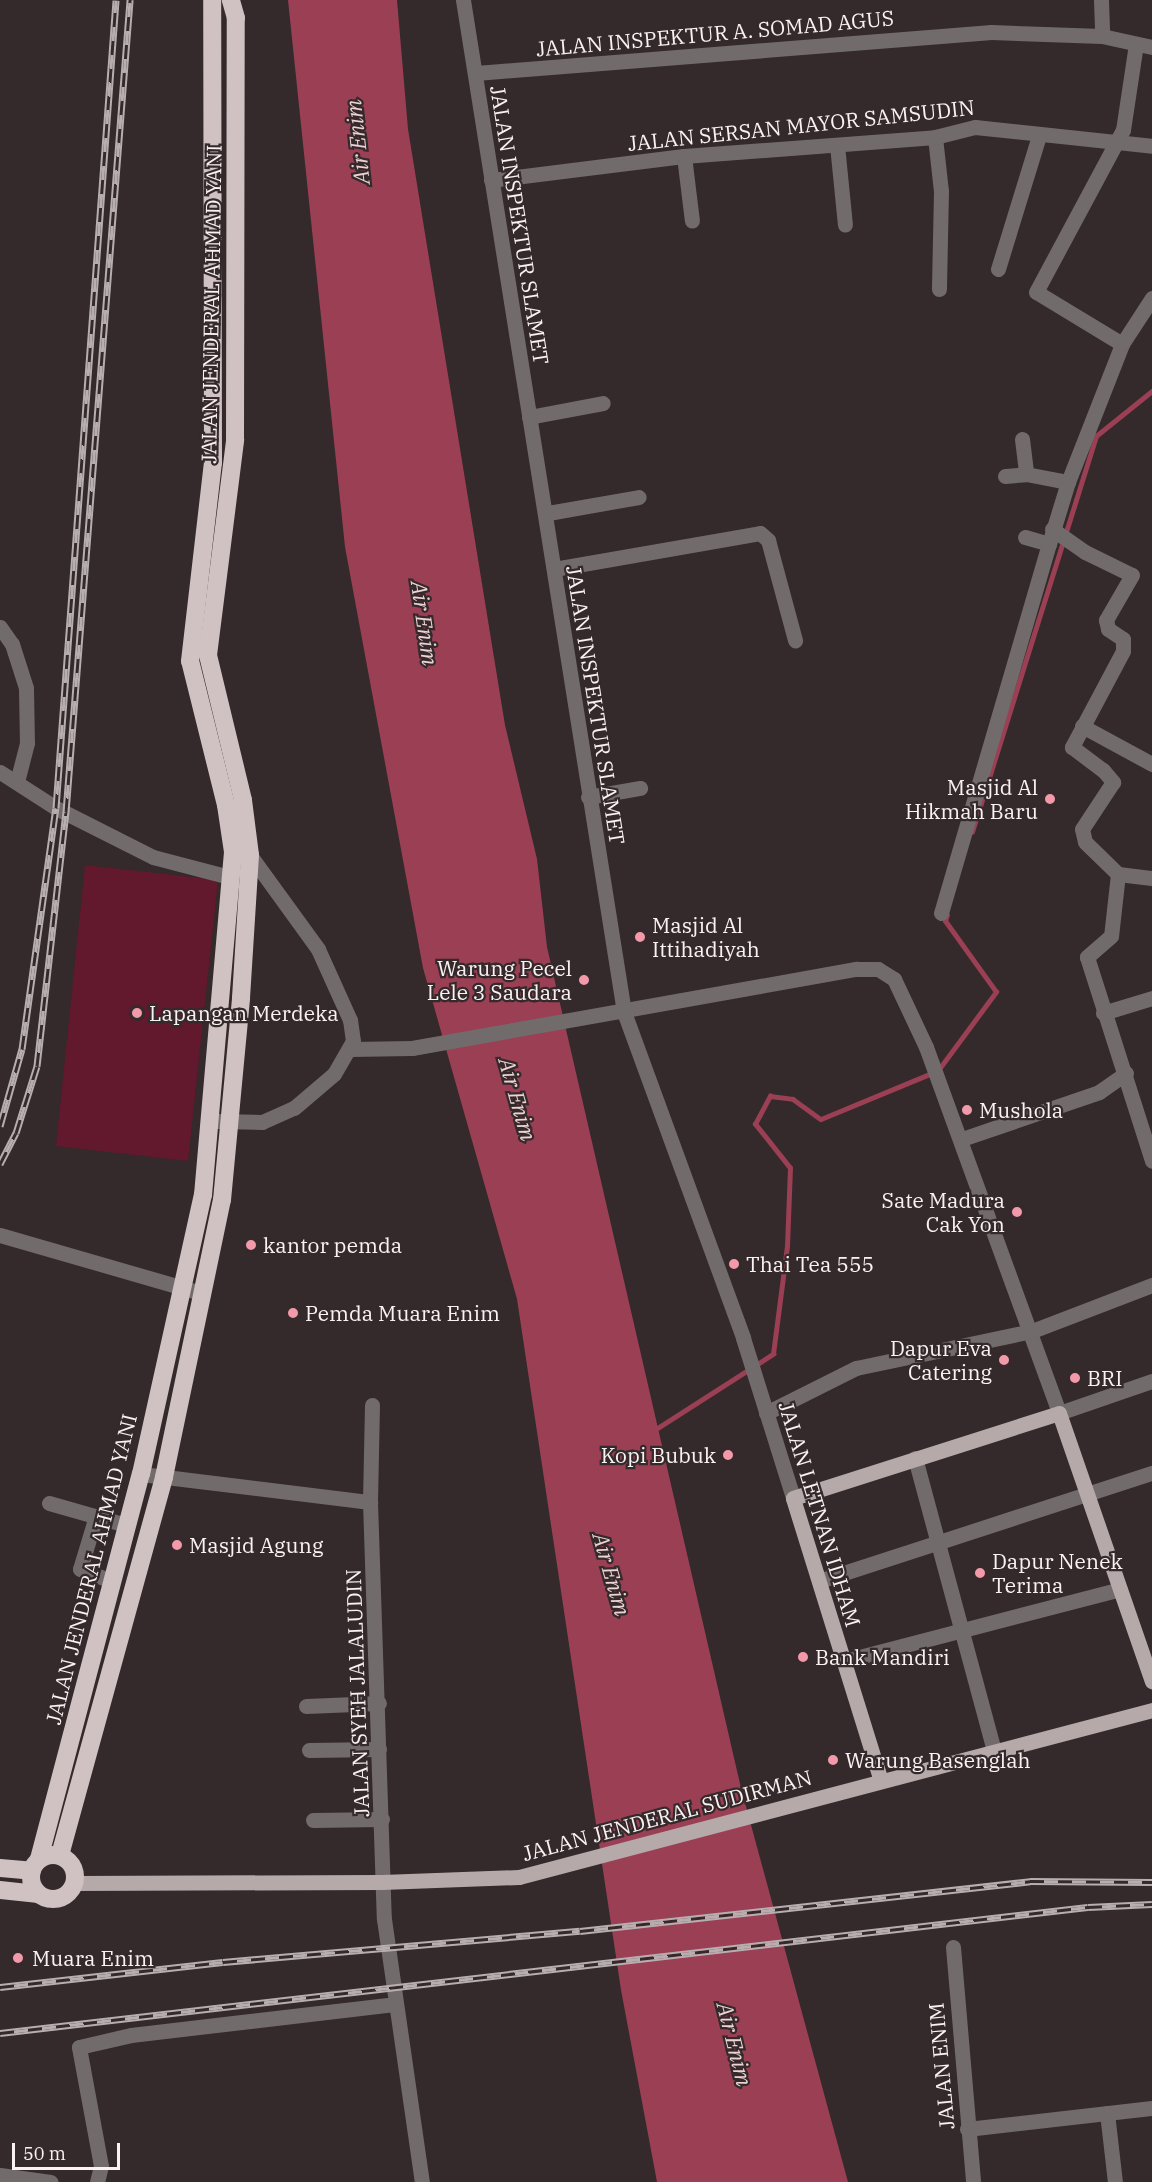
<!DOCTYPE html>
<html>
<head>
<meta charset="utf-8">
<style>
	body { margin:0 }
	#map { position:relative; width:1152px; height:2182px; overflow:hidden; background:#34292b; font-family:"IBM Plex Serif",serif }
	div>[style] { position:absolute }
	.green>* { inset:0; background:#62182d }
	.water>* { inset:0; background:#9a3f54 }
	.stream>* { height:4.5px; margin:-2.25px; padding:0 2.25px; transform-origin:2.25px; border-radius:2.25px; background:#9a3f54 }
	.minor>* { height:15px; margin:-7.5px; padding:0 7.5px; transform-origin:7.5px; border-radius:7.5px; background:#716b6c }
	.major>* { height:15px; margin:-7.5px; padding:0 7.5px; transform-origin:7.5px; border-radius:7.5px; background:#b5a9aa }
	.highway>* { height:18px; margin:-9px; padding:0 9px; transform-origin:9px; border-radius:9px; background:#d0c1c3 }
	.highway>.ring { margin:-9px; padding:0; box-sizing:content-box; background:none; border:18px solid #d0c1c3; border-radius:50% }
	.rail>* { height:7px; margin-top:-3.5px; transform-origin:0; background:repeating-linear-gradient(90deg,#34292b 0 14px,#b7aeaf 0 28px); box-sizing:border-box; border-block:2px solid #b7aeaf }
	.dots>* { width:16px; height:16px; translate:-50% -50%; box-sizing:border-box; border:3px solid #34292b; border-radius:50% }
	span { translate:-50% -50%; white-space:nowrap; text-align:center; line-height:1.15; -webkit-text-stroke:4.5px #34292b; paint-order:stroke }
	.street-label { font-size:21px; color:#f9f1f2 }
	.poi-label { font-size:21px; color:#f9f1f2 }
	.right { translate:-100% -50%; text-align:right }
	.left { translate:0 -50%; text-align:left }
	.water-label { font-size:22px; color:#eed3d6; font-style:italic }
	.scale { position:absolute; left:12px; top:2143px; width:108px; height:27px; box-sizing:border-box; border:3px solid #f9f1f2; border-top:0; padding-left:8px; font-size:18px; line-height:21px; white-space:nowrap; color:#f9f1f2; -webkit-text-stroke:4px #34292b; paint-order:stroke }
</style>
</head>
<body>
<div id="map">
	<div class="green">
		<i style="clip-path:polygon(85px 865px,218px 880px,188px 1161px,56px 1146px)"></i>
	</div>
	<div class="water">
		<i style="clip-path:polygon(288px 0,397px 0,408px 129px,505px 725px,537px 859px,547px 947px,741px 1788px,848px 2182px,657px 2182px,621px 1990px,517px 1299px,423px 968px,345px 547px)"></i>
	</div>
	<div class="stream">
		<i style="left:972px;top:832px;width:415px;rotate:-72.6deg"></i>
		<i style="left:1096px;top:436px;width:72px;rotate:-38.8deg"></i>
		<i style="left:939px;top:1069px;width:96px;rotate:-53.5deg"></i>
		<i style="left:996px;top:992px;width:87px;rotate:-125.7deg"></i>
		<i style="left:945px;top:921px;width:6px;rotate:-72deg"></i>
		<i style="left:653px;top:1431px;width:143px;rotate:-32.7deg"></i>
		<i style="left:773px;top:1354px;width:109px;rotate:-82.6deg"></i>
		<i style="left:787px;top:1246px;width:78px;rotate:-87.8deg"></i>
		<i style="left:790px;top:1168px;width:56px;rotate:-128.5deg"></i>
		<i style="left:755px;top:1124px;width:32px;rotate:-62deg"></i>
		<i style="left:770px;top:1096px;width:23px;rotate:7deg"></i>
		<i style="left:793px;top:1099px;width:34px;rotate:36deg"></i>
		<i style="left:821px;top:1119px;width:120px;rotate:-22.5deg"></i>
	</div>
	<div class="minor">
		<i style="left:463px;top:0;width:1025px;rotate:80.96deg"></i>
		<i style="left:624px;top:1012px;width:347px;rotate:69.9deg"></i>
		<i style="left:743px;top:1338px;width:168px;rotate:72.6deg"></i>
		<i style="left:1101px;top:0;width:36px;rotate:88deg"></i>
		<i style="left:476px;top:73px;width:517px;rotate:-4.55deg"></i>
		<i style="left:991px;top:32px;width:111px;rotate:2.1deg"></i>
		<i style="left:1102px;top:36px;width:51px;rotate:12.4deg"></i>
		<i style="left:935px;top:137px;width:54px;rotate:83.7deg"></i>
		<i style="left:941px;top:191px;width:98px;rotate:91.2deg"></i>
		<i style="left:837px;top:145px;width:80px;rotate:84.3deg"></i>
		<i style="left:684px;top:156px;width:65px;rotate:83deg"></i>
		<i style="left:491px;top:180px;width:194px;rotate:-7.1deg"></i>
		<i style="left:684px;top:156px;width:252px;rotate:-4.3deg"></i>
		<i style="left:935px;top:137px;width:41px;rotate:-14deg"></i>
		<i style="left:975px;top:127px;width:178px;rotate:6.1deg"></i>
		<i style="left:998px;top:269px;width:139px;rotate:-72.9deg"></i>
		<i style="left:1122px;top:344px;width:100px;rotate:-148.8deg"></i>
		<i style="left:1036px;top:292px;width:184px;rotate:-61.8deg"></i>
		<i style="left:1123px;top:130px;width:87px;rotate:-81.4deg"></i>
		<i style="left:529px;top:417px;width:75px;rotate:-10.7deg"></i>
		<i style="left:1022px;top:439px;width:35px;rotate:83deg"></i>
		<i style="left:1005px;top:476px;width:21px;rotate:-5deg"></i>
		<i style="left:1026px;top:474px;width:43px;rotate:10.8deg"></i>
		<i style="left:548px;top:513px;width:92px;rotate:-10deg"></i>
		<i style="left:1052px;top:529px;width:40px;rotate:34.9deg"></i>
		<i style="left:1085px;top:552px;width:52px;rotate:26.1deg"></i>
		<i style="left:1132px;top:575px;width:52px;rotate:120deg"></i>
		<i style="left:1106px;top:620px;width:9px;rotate:77deg"></i>
		<i style="left:1108px;top:629px;width:18px;rotate:34deg"></i>
		<i style="left:1123px;top:639px;width:12px;rotate:90deg"></i>
		<i style="left:1123px;top:651px;width:109px;rotate:118deg"></i>
		<i style="left:1072px;top:747px;width:39px;rotate:37deg"></i>
		<i style="left:1103px;top:770px;width:16px;rotate:50deg"></i>
		<i style="left:1113px;top:782px;width:56px;rotate:123.4deg"></i>
		<i style="left:1082px;top:829px;width:13px;rotate:77deg"></i>
		<i style="left:1085px;top:842px;width:46px;rotate:44.1deg"></i>
		<i style="left:1118px;top:874px;width:34px;rotate:7deg"></i>
		<i style="left:1025px;top:537px;width:25px;rotate:16deg"></i>
		<i style="left:1049px;top:544px;width:65px;rotate:-73deg"></i>
		<i style="left:1068px;top:482px;width:148px;rotate:-68.6deg"></i>
		<i style="left:1122px;top:344px;width:55px;rotate:-56.9deg"></i>
		<i style="left:554px;top:569px;width:209px;rotate:-9.9deg"></i>
		<i style="left:760px;top:533px;width:11px;rotate:41deg"></i>
		<i style="left:768px;top:540px;width:104px;rotate:74.9deg"></i>
		<i style="left:0;top:627px;width:21px;rotate:55deg"></i>
		<i style="left:12px;top:644px;width:46px;rotate:72.3deg"></i>
		<i style="left:26px;top:688px;width:55px;rotate:89deg"></i>
		<i style="left:27px;top:743px;width:40px;rotate:104.4deg"></i>
		<i style="left:1082px;top:726px;width:80px;rotate:28.5deg"></i>
		<i style="left:0;top:772px;width:67px;rotate:32.7deg"></i>
		<i style="left:56px;top:808px;width:109px;rotate:26.8deg"></i>
		<i style="left:153px;top:857px;width:80px;rotate:14.6deg"></i>
		<i style="left:588px;top:797px;width:53px;rotate:-9.8deg"></i>
		<i style="left:1118px;top:874px;width:62px;rotate:96.4deg"></i>
		<i style="left:1111px;top:936px;width:32px;rotate:139deg"></i>
		<i style="left:1087px;top:957px;width:214px;rotate:72.3deg"></i>
		<i style="left:941px;top:913px;width:384px;rotate:-73.7deg"></i>
		<i style="left:1103px;top:1013px;width:51px;rotate:-17deg"></i>
		<i style="left:350px;top:1049px;width:62px;rotate:-0.9deg"></i>
		<i style="left:412px;top:1048px;width:452px;rotate:-10.1deg"></i>
		<i style="left:857px;top:969px;width:21px"></i>
		<i style="left:878px;top:969px;width:19px;rotate:32deg"></i>
		<i style="left:894px;top:979px;width:75px;rotate:64.8deg"></i>
		<i style="left:926px;top:1047px;width:389px;rotate:70deg"></i>
		<i style="left:1059px;top:1413px;width:98px;rotate:-19deg"></i>
		<i style="left:218px;top:1121px;width:44px;rotate:1.3deg"></i>
		<i style="left:262px;top:1122px;width:35px;rotate:-24deg"></i>
		<i style="left:294px;top:1108px;width:52px;rotate:-40.4deg"></i>
		<i style="left:334px;top:1074px;width:38px;rotate:-60deg"></i>
		<i style="left:353px;top:1041px;width:21px;rotate:-98deg"></i>
		<i style="left:350px;top:1020px;width:78px;rotate:-114.3deg"></i>
		<i style="left:318px;top:949px;width:116px;rotate:-125.9deg"></i>
		<i style="left:250px;top:855px;width:5px;rotate:-169deg"></i>
		<i style="left:962px;top:1139px;width:145px;rotate:-18.9deg"></i>
		<i style="left:1099px;top:1092px;width:33px;rotate:-35deg"></i>
		<i style="left:0;top:1235px;width:209px;rotate:16.1deg"></i>
		<i style="left:372px;top:1405px;width:97px;rotate:91.2deg"></i>
		<i style="left:370px;top:1502px;width:417px;rotate:88.1deg"></i>
		<i style="left:384px;top:1919px;width:266px;rotate:81.8deg"></i>
		<i style="left:766px;top:1413px;width:101px;rotate:-26.6deg"></i>
		<i style="left:856px;top:1368px;width:180px;rotate:-11.9deg"></i>
		<i style="left:1032px;top:1331px;width:129px;rotate:-21deg"></i>
		<i style="left:915px;top:1458px;width:303px;rotate:74.9deg"></i>
		<i style="left:141px;top:1474px;width:231px;rotate:7deg"></i>
		<i style="left:49px;top:1503px;width:80px;rotate:15.9deg"></i>
		<i style="left:96px;top:1516px;width:55px;rotate:106.8deg"></i>
		<i style="left:80px;top:1569px;width:33px;rotate:21deg"></i>
		<i style="left:819px;top:1581px;width:350px;rotate:-18deg"></i>
		<i style="left:844px;top:1661px;width:285px;rotate:-14.6deg"></i>
		<i style="left:306px;top:1706px;width:73px;rotate:-2.4deg"></i>
		<i style="left:309px;top:1750px;width:70px;rotate:-0.8deg"></i>
		<i style="left:313px;top:1820px;width:69px;rotate:-0.8deg"></i>
		<i style="left:953px;top:1947px;width:236px;rotate:85.1deg"></i>
		<i style="left:1107px;top:2113px;width:69px;rotate:83.4deg"></i>
		<i style="left:967px;top:2129px;width:186px;rotate:-6.5deg"></i>
		<i style="left:0;top:2175px;width:51px;rotate:7.8deg"></i>
		<i style="left:97px;top:2182px;width:16px;rotate:-76deg"></i>
		<i style="left:101px;top:2166px;width:121px;rotate:-100.5deg"></i>
		<i style="left:79px;top:2047px;width:53px;rotate:-13deg"></i>
		<i style="left:131px;top:2035px;width:265px;rotate:-6.7deg"></i>
	</div>
	<div class="major">
		<i style="left:881px;top:1781px;width:296px;rotate:-107.3deg"></i>
		<i style="left:793px;top:1498px;width:279px;rotate:-17.7deg"></i>
		<i style="left:1059px;top:1413px;width:284px;rotate:70.9deg"></i>
		<i style="left:75px;top:1883px;width:307px;rotate:-0.2deg"></i>
		<i style="left:382px;top:1882px;width:137px;rotate:-2.1deg"></i>
		<i style="left:519px;top:1877px;width:655px;rotate:-14.78deg"></i>
	</div>
	<div class="highway">
		<i class="ring" style="left:31px;top:1855px;width:26px;height:26px"></i>
		<i style="left:60px;top:1855px;width:392px;rotate:-74.6deg"></i>
		<i style="left:164px;top:1477px;width:283px;rotate:-78.2deg"></i>
		<i style="left:222px;top:1200px;width:203px;rotate:-84.6deg"></i>
		<i style="left:241px;top:998px;width:143px;rotate:-86.4deg"></i>
		<i style="left:250px;top:855px;width:55px;rotate:-97.3deg"></i>
		<i style="left:243px;top:800px;width:149px;rotate:-103.6deg"></i>
		<i style="left:208px;top:655px;width:217px;rotate:-82.8deg"></i>
		<i style="left:235px;top:440px;width:422px;rotate:-89.9deg"></i>
		<i style="left:236px;top:18px;width:19px;rotate:-106deg"></i>
		<i style="left:39px;top:1859px;width:398px;rotate:-75.2deg"></i>
		<i style="left:141px;top:1474px;width:286px;rotate:-77.5deg"></i>
		<i style="left:203px;top:1195px;width:344px;rotate:-85deg"></i>
		<i style="left:233px;top:852px;width:48px;rotate:-98.5deg"></i>
		<i style="left:226px;top:805px;width:148px;rotate:-104deg"></i>
		<i style="left:190px;top:661px;width:199px;rotate:-83.4deg"></i>
		<i style="left:213px;top:463px;width:463px;rotate:-90.1deg"></i>
		<i style="left:0;top:1868px;width:32px;rotate:5deg"></i>
		<i style="left:0;top:1890px;width:39px;rotate:6deg"></i>
	</div>
	<div class="rail">
		<i style="left:0;top:1126px;width:80px;rotate:-74.1deg"></i>
		<i style="left:22px;top:1049px;width:243px;rotate:-82deg"></i>
		<i style="left:56px;top:808px;width:810px;rotate:-85.75deg"></i>
		<i style="left:0;top:1164px;width:35px;rotate:-63deg"></i>
		<i style="left:16px;top:1133px;width:70px;rotate:-72.6deg"></i>
		<i style="left:37px;top:1066px;width:256px;rotate:-83.5deg"></i>
		<i style="left:66px;top:812px;width:815px;rotate:-85.49deg"></i>
		<i style="left:0;top:1987px;width:224px;rotate:-6.4deg"></i>
		<i style="left:223px;top:1962px;width:358px;rotate:-5deg"></i>
		<i style="left:580px;top:1931px;width:453px;rotate:-6.3deg"></i>
		<i style="left:1030px;top:1881px;width:122px;rotate:0.5deg"></i>
		<i style="left:0;top:2033px;width:1095px;rotate:-6.61deg"></i>
		<i style="left:1088px;top:1907px;width:64px;rotate:-2.7deg"></i>
	</div>
	<div class="dots">
		<i style="left:1050px;top:799px;background:#f39aaa"></i>
		<i style="left:640px;top:937px;background:#f39aaa"></i>
		<i style="left:584px;top:980px;background:#f39aaa"></i>
		<i style="left:137px;top:1013px;background:#f39aaa"></i>
		<i style="left:967px;top:1110px;background:#f39aaa"></i>
		<i style="left:1017px;top:1212px;background:#f39aaa"></i>
		<i style="left:251px;top:1245px;background:#f39aaa"></i>
		<i style="left:734px;top:1264px;background:#f39aaa"></i>
		<i style="left:293px;top:1313px;background:#f39aaa"></i>
		<i style="left:1004px;top:1360px;background:#f39aaa"></i>
		<i style="left:1075px;top:1378px;background:#f39aaa"></i>
		<i style="left:728px;top:1455px;background:#f39aaa"></i>
		<i style="left:177px;top:1545px;background:#f39aaa"></i>
		<i style="left:980px;top:1573px;background:#f39aaa"></i>
		<i style="left:803px;top:1657px;background:#f39aaa"></i>
		<i style="left:833px;top:1760px;background:#f39aaa"></i>
		<i style="left:18px;top:1958px;background:#f39aaa"></i>
	</div>
	<div class="street-label">
		<span style="left:715px;top:33px;rotate:-5deg">JALAN INSPEKTUR A. SOMAD AGUS</span>
		<span style="left:801px;top:125px;rotate:-6deg">JALAN SERSAN MAYOR SAMSUDIN</span>
		<span style="left:520px;top:225px;rotate:81deg">JALAN INSPEKTUR SLAMET</span>
		<span style="left:211px;top:304px;rotate:-89deg">JALAN JENDERAL AHMAD YANI</span>
		<span style="left:596px;top:705px;rotate:81deg">JALAN INSPEKTUR SLAMET</span>
		<span style="left:820px;top:1514px;rotate:73deg">JALAN LETNAN IDHAM</span>
		<span style="left:91px;top:1569px;rotate:-76deg">JALAN JENDERAL AHMAD YANI</span>
		<span style="left:357px;top:1693px;rotate:-92deg">JALAN SYEH JALALUDIN</span>
		<span style="left:667px;top:1815px;rotate:-15deg">JALAN JENDERAL SUDIRMAN</span>
		<span style="left:941px;top:2066px;rotate:-95deg">JALAN ENIM</span>
	</div>
	<div class="poi-label">
		<span class="right" style="left:1038px;top:799px">Masjid Al<br>Hikmah Baru</span>
		<span class="left" style="left:652px;top:937px">Masjid Al<br>Ittihadiyah</span>
		<span class="right" style="left:572px;top:980px">Warung Pecel<br>Lele 3 Saudara</span>
		<span class="left" style="left:149px;top:1013px">Lapangan Merdeka</span>
		<span class="left" style="left:979px;top:1110px">Mushola</span>
		<span class="right" style="left:1005px;top:1212px">Sate Madura<br>Cak Yon</span>
		<span class="left" style="left:263px;top:1245px">kantor pemda</span>
		<span class="left" style="left:746px;top:1264px">Thai Tea 555</span>
		<span class="left" style="left:305px;top:1313px">Pemda Muara Enim</span>
		<span class="right" style="left:992px;top:1360px">Dapur Eva<br>Catering</span>
		<span class="left" style="left:1087px;top:1378px">BRI</span>
		<span class="right" style="left:716px;top:1455px">Kopi Bubuk</span>
		<span class="left" style="left:189px;top:1545px">Masjid Agung</span>
		<span class="left" style="left:992px;top:1573px">Dapur Nenek<br>Terima</span>
		<span class="left" style="left:815px;top:1657px">Bank Mandiri</span>
		<span class="left" style="left:845px;top:1760px">Warung Basenglah</span>
		<span class="left" style="left:32px;top:1958px">Muara Enim</span>
	</div>
	<div class="water-label">
		<span style="left:357px;top:142px;rotate:-96deg">Air Enim</span>
		<span style="left:425px;top:623px;rotate:82deg">Air Enim</span>
		<span style="left:518px;top:1099px;rotate:74deg">Air Enim</span>
		<span style="left:612px;top:1574px;rotate:74deg">Air Enim</span>
		<span style="left:735px;top:2044px;rotate:76deg">Air Enim</span>
	</div>
	<div class="scale">50 m</div>
</div>
</body>
</html>
